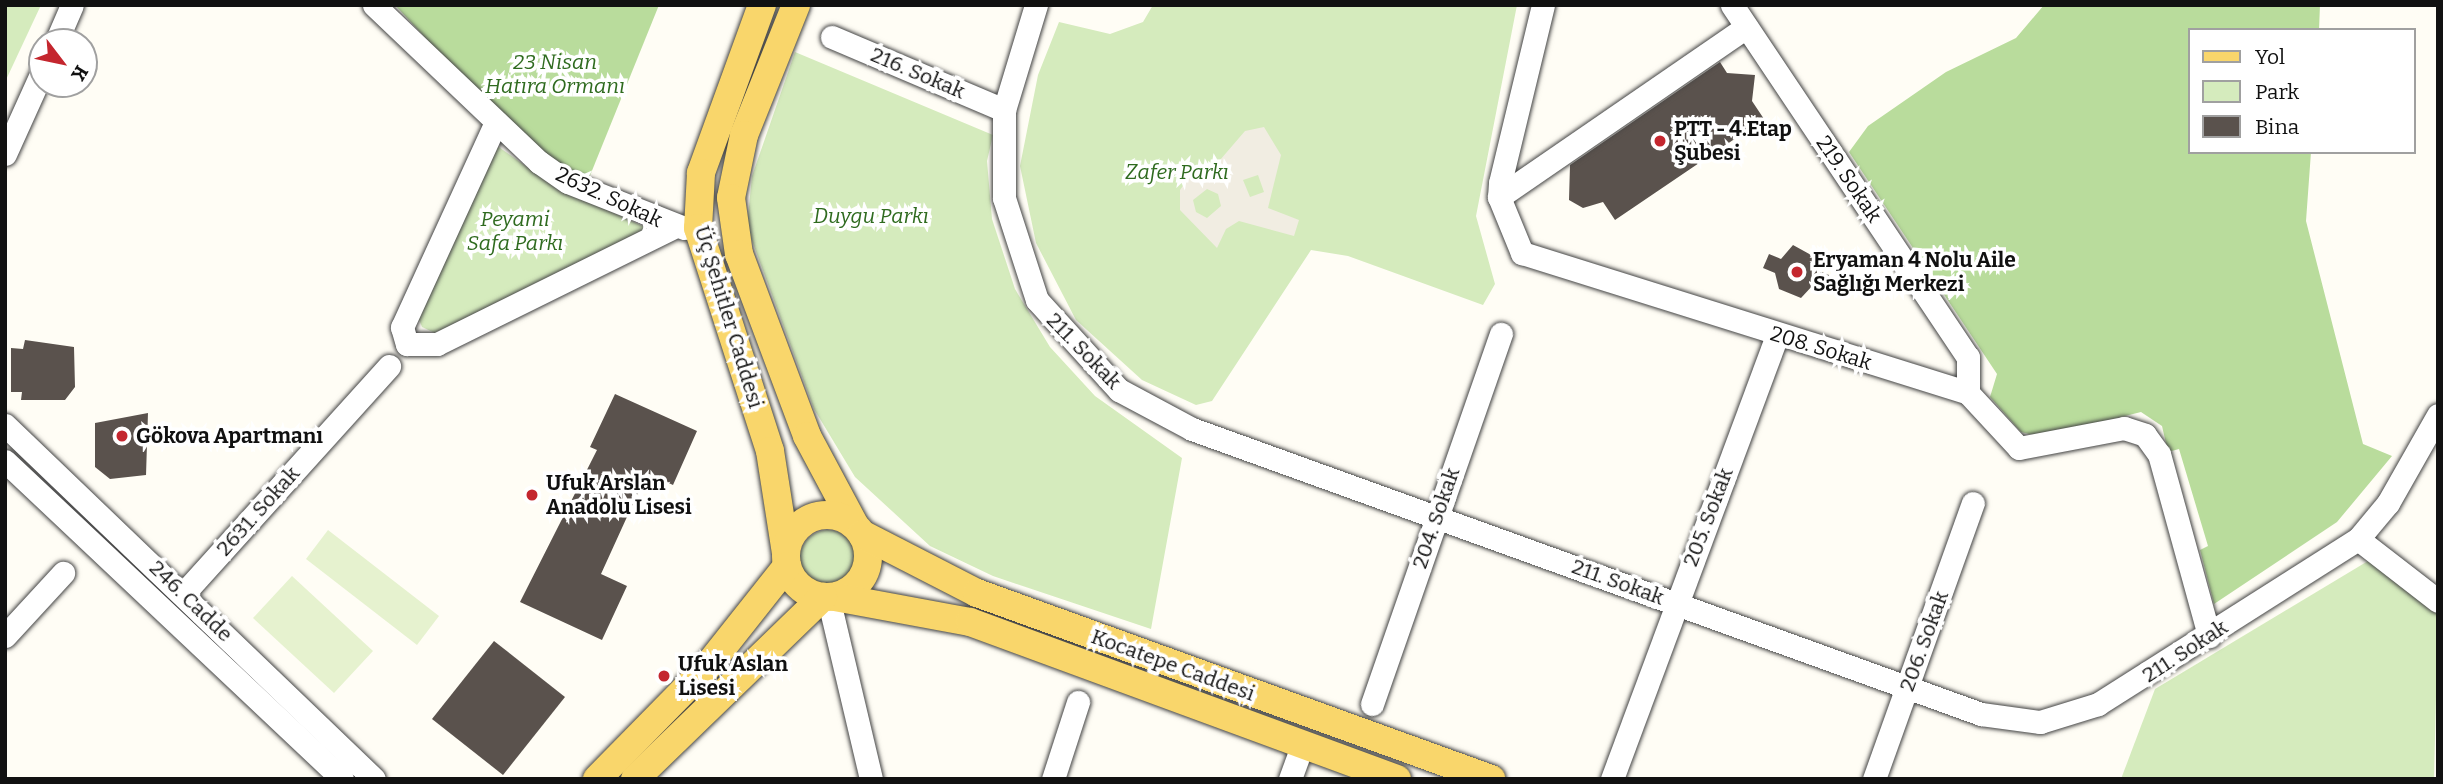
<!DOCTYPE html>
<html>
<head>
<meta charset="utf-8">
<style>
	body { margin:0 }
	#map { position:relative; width:2443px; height:784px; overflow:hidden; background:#fffdf5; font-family:Bitter,serif }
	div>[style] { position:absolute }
	.green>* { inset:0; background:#d5ebbd }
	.round { border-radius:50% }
	.forest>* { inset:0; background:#b9dc9c }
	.pitch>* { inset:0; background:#e6f2cf }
	.plaza>* { inset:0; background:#f1ede2 }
	.building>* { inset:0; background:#5a524d }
	.roads { filter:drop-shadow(0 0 2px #444) drop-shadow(0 0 2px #444) }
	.minor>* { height:23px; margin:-11.5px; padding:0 11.5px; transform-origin:11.5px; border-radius:11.5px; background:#fff }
	.major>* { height:28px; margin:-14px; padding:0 14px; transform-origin:14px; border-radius:14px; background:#f9d66b }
	.major>.ring { margin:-14px; padding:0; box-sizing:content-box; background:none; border:28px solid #f9d66b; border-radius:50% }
	.dots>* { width:19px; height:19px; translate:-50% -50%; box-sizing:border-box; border:4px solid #fff; border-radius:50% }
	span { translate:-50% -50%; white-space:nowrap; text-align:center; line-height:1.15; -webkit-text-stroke:7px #fff; paint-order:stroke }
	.park-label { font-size:21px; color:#2f6b1f; font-style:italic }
	.street-label { font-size:21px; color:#111 }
	.poi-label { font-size:21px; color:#111; font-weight:700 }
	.left { translate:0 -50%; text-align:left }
	.frame { position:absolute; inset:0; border:7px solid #111; pointer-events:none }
	.legend { position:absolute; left:2188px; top:28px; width:228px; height:126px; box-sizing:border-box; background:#fff; border:2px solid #a0a0a0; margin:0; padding:9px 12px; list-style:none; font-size:21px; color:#111 }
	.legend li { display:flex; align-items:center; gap:14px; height:35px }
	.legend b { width:35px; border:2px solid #a0a0a0 }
	.north { position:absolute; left:28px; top:28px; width:70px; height:70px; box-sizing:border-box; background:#fff; border:2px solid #a0a0a0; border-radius:50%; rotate:122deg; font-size:19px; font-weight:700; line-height:28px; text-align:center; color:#111 }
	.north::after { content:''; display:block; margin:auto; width:24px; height:32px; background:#c4262e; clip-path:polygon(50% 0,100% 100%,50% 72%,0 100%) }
</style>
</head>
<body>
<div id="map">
	<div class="green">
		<i style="clip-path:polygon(5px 5px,41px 5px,5px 82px)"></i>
		<i style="clip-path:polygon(1153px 5px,1517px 5px,1476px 216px,1495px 284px,1483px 305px,1348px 256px,1311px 250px,1212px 401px,1196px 405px,1142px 380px,1076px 320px,1036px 243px,1020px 166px,1038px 75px,1059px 22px,1110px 34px,1143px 22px)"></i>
		<i style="clip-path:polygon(795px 52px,993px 135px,987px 161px,992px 219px,1015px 289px,1050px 347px,1095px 396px,1182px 458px,1151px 629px,993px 576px,930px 546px,855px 477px,814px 409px,747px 227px,752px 176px)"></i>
		<i style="clip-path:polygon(496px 145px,554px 186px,647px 228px,439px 335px,422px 327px,416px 312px)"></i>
		<i class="round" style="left:800px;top:530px;width:56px;height:56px"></i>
		<i style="clip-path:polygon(2368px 561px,2438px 614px,2434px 779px,2121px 779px,2155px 689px)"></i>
	</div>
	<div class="forest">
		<i style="clip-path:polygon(395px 5px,659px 5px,587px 183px,521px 141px)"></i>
		<i style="clip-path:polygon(2044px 5px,2320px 5px,2319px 30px,2189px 30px,2189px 152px,2311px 152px,2306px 221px,2363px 444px,2392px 456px,2337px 522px,2214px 604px,2200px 550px,2208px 546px,2179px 449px,2168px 452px,2162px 426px,2141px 412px,2041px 437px,2021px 432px,1990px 397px,1997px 374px,1849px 152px,1868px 126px,1946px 72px,2016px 38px)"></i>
	</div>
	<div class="pitch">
		<i style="clip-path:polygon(328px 530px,439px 616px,417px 645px,306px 559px)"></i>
		<i style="clip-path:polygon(292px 576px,373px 651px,334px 693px,253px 618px)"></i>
	</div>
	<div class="plaza">
		<i style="clip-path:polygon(evenodd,1264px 127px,1281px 155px,1268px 208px,1299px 220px,1294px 236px,1239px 221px,1226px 229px,1217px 248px,1180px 210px,1180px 190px,1197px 166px,1214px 167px,1245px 131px,1264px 127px,1258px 175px,1264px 192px,1250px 197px,1243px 180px,1258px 175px,1264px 127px,1207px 189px,1218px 194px,1221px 206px,1207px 218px,1196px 212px,1193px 200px,1207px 189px)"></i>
	</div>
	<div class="building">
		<i style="clip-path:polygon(1720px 62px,1727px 73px,1755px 75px,1752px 101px,1764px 119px,1615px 220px,1603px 202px,1583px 208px,1569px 200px,1570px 165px)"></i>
		<i style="clip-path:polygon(1793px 245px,1822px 261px,1819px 271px,1829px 275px,1824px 288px,1814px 284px,1801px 298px,1779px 289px,1775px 273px,1763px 268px,1769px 254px,1781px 259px)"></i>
		<i style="clip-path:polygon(25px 340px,74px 347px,75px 387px,65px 400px,21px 400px,22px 392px,11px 392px,11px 348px,23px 349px)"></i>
		<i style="clip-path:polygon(615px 394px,697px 431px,673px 485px,647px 473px,601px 574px,627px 586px,602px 640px,520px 602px,597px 450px,590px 447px)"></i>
		<i style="clip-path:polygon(148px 413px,146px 475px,110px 479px,95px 467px,95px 423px)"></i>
		<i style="clip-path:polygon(494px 641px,565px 697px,503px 775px,432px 719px)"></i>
	</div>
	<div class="roads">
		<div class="minor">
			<i style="left:374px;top:5px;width:228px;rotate:43.6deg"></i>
			<i style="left:539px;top:162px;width:35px;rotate:35deg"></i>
			<i style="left:568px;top:182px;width:125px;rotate:21.6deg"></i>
			<i style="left:1036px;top:5px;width:110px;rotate:106.9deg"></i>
			<i style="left:1004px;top:110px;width:88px;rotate:90deg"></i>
			<i style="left:1004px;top:198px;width:107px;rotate:72.1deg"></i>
			<i style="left:1037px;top:300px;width:122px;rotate:47.7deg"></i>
			<i style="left:1119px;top:390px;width:83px;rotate:28.1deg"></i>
			<i style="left:1192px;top:429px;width:839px;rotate:19.86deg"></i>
			<i style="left:1981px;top:714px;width:60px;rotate:7.7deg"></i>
			<i style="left:2040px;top:722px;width:61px;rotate:-17.2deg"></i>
			<i style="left:2098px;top:704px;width:308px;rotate:-32.4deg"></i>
			<i style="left:2358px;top:539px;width:47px;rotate:-50.2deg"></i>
			<i style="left:2388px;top:503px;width:101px;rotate:-60.4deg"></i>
			<i style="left:1543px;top:5px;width:183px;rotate:103.6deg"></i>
			<i style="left:1500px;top:183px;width:14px;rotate:94deg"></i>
			<i style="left:1499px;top:197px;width:61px;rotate:67.7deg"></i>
			<i style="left:1522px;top:253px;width:467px;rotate:17.4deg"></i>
			<i style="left:1968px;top:393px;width:75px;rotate:47.2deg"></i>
			<i style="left:2019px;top:448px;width:107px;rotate:-10.8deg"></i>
			<i style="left:2124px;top:428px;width:22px;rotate:18deg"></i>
			<i style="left:2145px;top:435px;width:24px;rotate:54deg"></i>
			<i style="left:2159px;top:454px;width:189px;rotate:74.6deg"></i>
			<i style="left:1732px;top:5px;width:424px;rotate:56.2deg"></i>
			<i style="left:1968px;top:357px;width:36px;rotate:90deg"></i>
			<i style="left:832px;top:37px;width:187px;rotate:23deg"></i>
			<i style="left:56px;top:42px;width:40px;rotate:-66.6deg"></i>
			<i style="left:496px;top:122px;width:226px;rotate:114.6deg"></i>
			<i style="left:402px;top:327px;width:18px;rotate:74deg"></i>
			<i style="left:407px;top:344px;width:30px"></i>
			<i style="left:437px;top:344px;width:262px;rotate:-26.3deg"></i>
			<i style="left:5px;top:154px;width:90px;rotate:-65.7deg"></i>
			<i style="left:1499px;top:197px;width:300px;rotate:-34.5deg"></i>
			<i style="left:5px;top:425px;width:511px;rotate:43.81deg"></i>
			<i style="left:5px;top:461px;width:463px;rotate:43.3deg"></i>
			<i style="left:2358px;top:539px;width:101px;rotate:37.8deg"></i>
			<i style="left:184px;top:593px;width:306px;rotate:-47.9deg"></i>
			<i style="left:828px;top:597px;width:187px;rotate:76.7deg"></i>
			<i style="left:5px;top:636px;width:86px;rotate:-47.4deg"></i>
			<i style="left:1372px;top:704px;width:392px;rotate:-70.8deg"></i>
			<i style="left:1053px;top:779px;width:81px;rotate:-72deg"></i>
			<i style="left:1290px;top:779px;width:37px;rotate:-70deg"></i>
			<i style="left:1612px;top:779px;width:474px;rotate:-69.6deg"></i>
			<i style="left:1874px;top:779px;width:293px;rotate:-70.3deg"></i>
		</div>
		<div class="major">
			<i style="left:762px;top:5px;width:179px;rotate:110deg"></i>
			<i style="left:701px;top:173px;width:55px;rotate:93.1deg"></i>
			<i style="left:698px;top:228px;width:234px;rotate:72.1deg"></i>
			<i style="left:770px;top:451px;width:103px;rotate:81.1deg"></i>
			<i style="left:796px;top:5px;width:140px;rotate:111.8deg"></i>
			<i style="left:744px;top:135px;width:64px;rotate:101.7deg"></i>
			<i style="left:731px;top:198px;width:57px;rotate:81.9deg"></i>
			<i style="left:739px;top:254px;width:194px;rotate:69.5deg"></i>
			<i style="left:807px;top:436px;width:100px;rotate:61.9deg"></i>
			<i class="ring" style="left:786px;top:515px;width:54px;height:54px"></i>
			<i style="left:862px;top:534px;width:129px;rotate:27.2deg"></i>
			<i style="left:977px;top:593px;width:547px;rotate:19.89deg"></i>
			<i style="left:835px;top:597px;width:137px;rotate:10.5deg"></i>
			<i style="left:970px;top:622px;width:455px;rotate:20.2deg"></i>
			<i style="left:597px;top:779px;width:157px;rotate:-45.5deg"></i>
			<i style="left:707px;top:667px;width:129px;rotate:-51.6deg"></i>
			<i style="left:635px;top:779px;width:262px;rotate:-44.1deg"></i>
		</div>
	</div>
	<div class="dots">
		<i style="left:1660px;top:141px;background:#c4262e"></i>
		<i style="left:1797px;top:272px;background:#c4262e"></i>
		<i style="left:122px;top:436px;background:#c4262e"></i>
		<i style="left:532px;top:495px;background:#c4262e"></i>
		<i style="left:664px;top:676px;background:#c4262e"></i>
	</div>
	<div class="park-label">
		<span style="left:555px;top:74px">23 Nisan<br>Hatıra Ormanı</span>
		<span style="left:1177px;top:172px">Zafer Parkı</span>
		<span style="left:871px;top:216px">Duygu Parkı</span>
		<span style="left:515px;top:231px">Peyami<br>Safa Parkı</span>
	</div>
	<div class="street-label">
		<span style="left:918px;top:73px;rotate:23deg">216. Sokak</span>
		<span style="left:1849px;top:179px;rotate:56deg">219. Sokak</span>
		<span style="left:609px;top:197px;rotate:25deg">2632. Sokak</span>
		<span style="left:729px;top:317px;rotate:73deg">Üç Şehitler Caddesi</span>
		<span style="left:1821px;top:348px;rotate:17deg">208. Sokak</span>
		<span style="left:1084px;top:351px;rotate:46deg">211. Sokak</span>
		<span style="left:258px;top:511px;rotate:-48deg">2631. Sokak</span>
		<span style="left:1708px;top:517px;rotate:-69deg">205. Sokak</span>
		<span style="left:1436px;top:518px;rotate:-71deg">204. Sokak</span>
		<span style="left:1618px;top:582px;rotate:20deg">211. Sokak</span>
		<span style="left:191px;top:601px;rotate:44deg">246. Cadde</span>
		<span style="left:1924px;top:641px;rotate:-70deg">206. Sokak</span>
		<span style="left:2185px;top:651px;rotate:-33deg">211. Sokak</span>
		<span style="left:1173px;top:665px;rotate:20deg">Kocatepe Caddesi</span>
	</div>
	<div class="poi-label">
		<span class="left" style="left:1674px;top:141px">PTT - 4.Etap<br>Şubesi</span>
		<span class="left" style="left:1813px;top:272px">Eryaman 4 Nolu Aile<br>Sağlığı Merkezi</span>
		<span class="left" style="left:136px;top:436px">Gökova Apartmanı</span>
		<span class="left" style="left:546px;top:495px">Ufuk Arslan<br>Anadolu Lisesi</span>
		<span class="left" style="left:678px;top:676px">Ufuk Aslan<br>Lisesi</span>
	</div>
	<div class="frame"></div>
	<ul class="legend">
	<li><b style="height:9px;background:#f9d66b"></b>Yol</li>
	<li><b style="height:19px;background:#d5ebbd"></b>Park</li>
	<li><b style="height:19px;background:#5a524d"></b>Bina</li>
	</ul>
	<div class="north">K</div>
</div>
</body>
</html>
